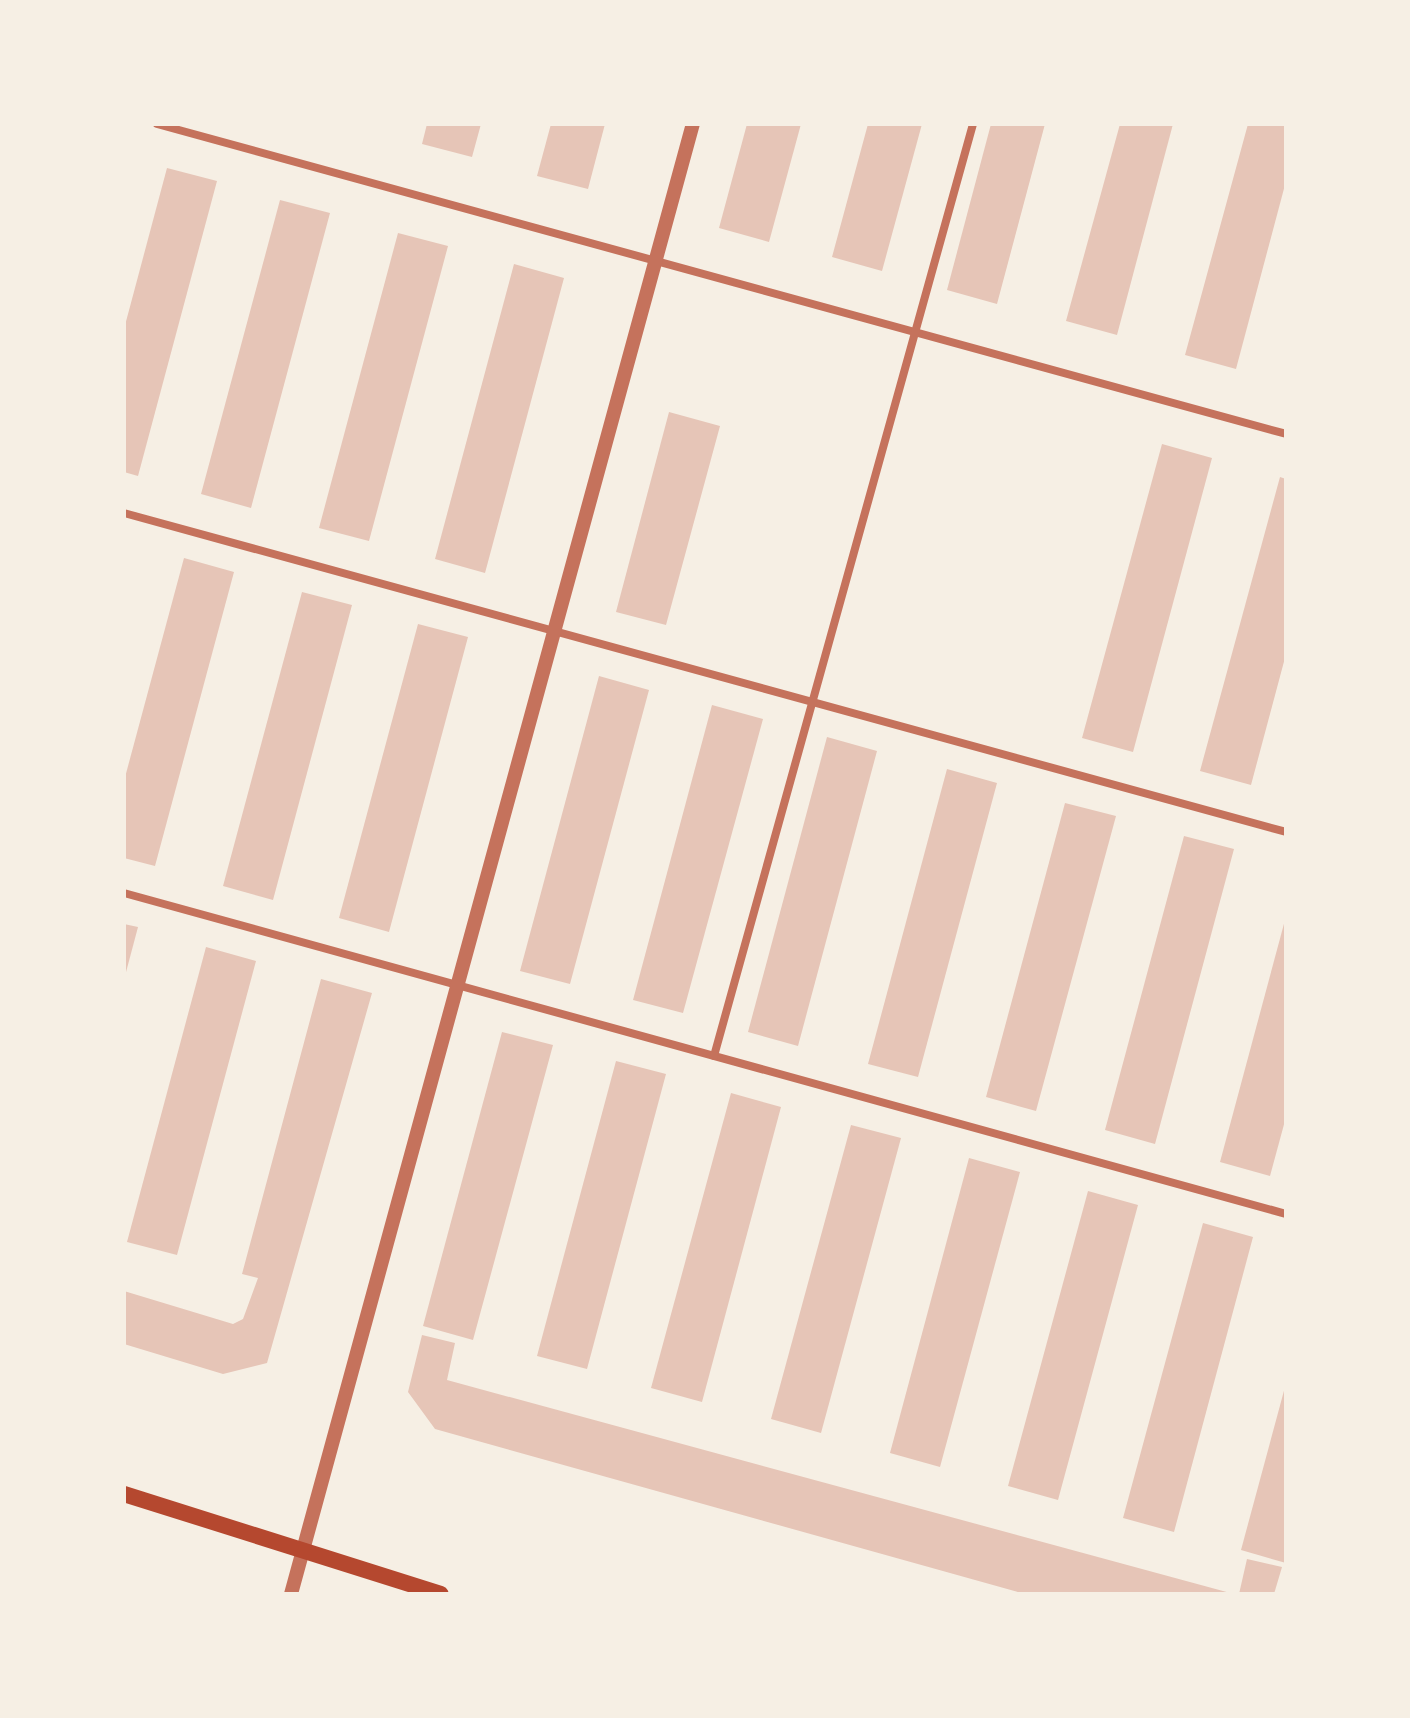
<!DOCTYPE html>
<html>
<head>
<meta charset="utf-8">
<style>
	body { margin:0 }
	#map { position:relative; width:1410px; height:1718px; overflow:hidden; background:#f6efe4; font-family:"Exo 2",sans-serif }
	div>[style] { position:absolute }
	.building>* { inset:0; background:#e6c5b7 }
	.minor>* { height:8px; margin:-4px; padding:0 4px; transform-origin:4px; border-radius:4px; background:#c5725c }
	.tertiary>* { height:14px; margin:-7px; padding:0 7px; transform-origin:7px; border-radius:7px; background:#c5725c }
	.secondary>* { height:16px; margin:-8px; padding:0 8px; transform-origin:8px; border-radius:8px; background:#b5482f }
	span { translate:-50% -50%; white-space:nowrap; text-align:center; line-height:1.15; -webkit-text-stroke:8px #f6efe4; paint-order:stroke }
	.frame { position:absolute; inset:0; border:126px solid #f6efe4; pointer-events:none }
</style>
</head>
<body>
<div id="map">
	<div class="building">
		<i style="clip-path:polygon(427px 124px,481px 124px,472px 157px,422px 144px)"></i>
		<i style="clip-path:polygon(551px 124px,605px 124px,588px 189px,537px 176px)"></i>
		<i style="clip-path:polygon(747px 124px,801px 124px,769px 242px,719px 228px)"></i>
		<i style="clip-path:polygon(868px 124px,922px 124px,882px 271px,832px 257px)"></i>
		<i style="clip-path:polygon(991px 124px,1045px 124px,997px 304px,947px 290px)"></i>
		<i style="clip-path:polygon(1120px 124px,1173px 124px,1117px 335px,1066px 321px)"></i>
		<i style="clip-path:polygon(1248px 124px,1286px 124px,1286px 181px,1236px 369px,1185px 355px)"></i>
		<i style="clip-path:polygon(167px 168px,217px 181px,138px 476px,124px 472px,124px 329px)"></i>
		<i style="clip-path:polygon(280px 200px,330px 213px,251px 508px,201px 494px)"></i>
		<i style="clip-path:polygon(398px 233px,448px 246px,369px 541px,319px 528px)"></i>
		<i style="clip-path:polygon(514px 264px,564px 278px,485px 573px,435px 559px)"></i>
		<i style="clip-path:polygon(669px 412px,720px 426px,666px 625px,616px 612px)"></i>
		<i style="clip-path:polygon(1162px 444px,1212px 458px,1133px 752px,1082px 738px)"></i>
		<i style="clip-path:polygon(1280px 477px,1286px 479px,1286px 654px,1251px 785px,1200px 771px)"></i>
		<i style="clip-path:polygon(184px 558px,234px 572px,155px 866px,124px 858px,124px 781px)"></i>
		<i style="clip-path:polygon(302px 592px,352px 605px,273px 900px,223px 886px)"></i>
		<i style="clip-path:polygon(418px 624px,468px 637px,389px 932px,339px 918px)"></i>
		<i style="clip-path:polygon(599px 676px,649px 690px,570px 984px,520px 971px)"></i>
		<i style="clip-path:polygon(712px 705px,763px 719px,683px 1013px,633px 1000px)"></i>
		<i style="clip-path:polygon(827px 737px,877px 751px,798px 1046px,748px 1032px)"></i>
		<i style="clip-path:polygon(947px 769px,997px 783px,918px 1077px,868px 1064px)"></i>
		<i style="clip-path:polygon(1065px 803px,1116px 816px,1036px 1111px,986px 1097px)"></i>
		<i style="clip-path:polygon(1184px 836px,1234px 849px,1155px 1144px,1105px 1130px)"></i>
		<i style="clip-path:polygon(1285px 920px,1286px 1117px,1270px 1176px,1220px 1162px)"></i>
		<i style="clip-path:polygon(124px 924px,138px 927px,125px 976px,124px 976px)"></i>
		<i style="clip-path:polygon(206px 947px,256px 961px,177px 1255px,127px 1242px)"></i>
		<i style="clip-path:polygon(321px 979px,372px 993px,267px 1363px,223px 1374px,124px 1344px,124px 1291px,233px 1324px,243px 1319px,258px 1278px,242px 1274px)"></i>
		<i style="clip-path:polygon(502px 1032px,553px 1045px,473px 1340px,423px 1326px)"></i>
		<i style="clip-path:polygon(616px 1061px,666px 1074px,587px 1369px,537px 1356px)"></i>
		<i style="clip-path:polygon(731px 1093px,781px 1107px,702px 1402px,651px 1388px)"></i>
		<i style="clip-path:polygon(851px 1125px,901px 1138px,821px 1433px,771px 1419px)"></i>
		<i style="clip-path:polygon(969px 1158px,1020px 1172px,940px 1467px,890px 1453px)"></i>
		<i style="clip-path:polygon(1088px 1191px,1138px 1205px,1058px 1500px,1008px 1486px)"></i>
		<i style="clip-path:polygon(1203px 1223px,1253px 1237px,1174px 1532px,1123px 1518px)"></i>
		<i style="clip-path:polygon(422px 1335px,455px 1343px,447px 1380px,1234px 1594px,1025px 1594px,435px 1429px,408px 1392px)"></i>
		<i style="clip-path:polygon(1285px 1387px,1286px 1387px,1286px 1563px,1241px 1550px)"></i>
		<i style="clip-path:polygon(1247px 1559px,1282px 1567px,1274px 1594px,1239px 1594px)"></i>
	</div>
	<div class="minor">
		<i style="left:157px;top:124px;width:1171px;rotate:15.35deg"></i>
		<i style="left:124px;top:513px;width:1205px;rotate:15.35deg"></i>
		<i style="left:124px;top:893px;width:1206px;rotate:15.44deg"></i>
		<i style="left:714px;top:1056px;width:967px;rotate:-74.47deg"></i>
	</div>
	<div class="tertiary">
		<i style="left:291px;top:1594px;width:1524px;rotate:-74.71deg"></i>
	</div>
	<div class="secondary">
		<i style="left:124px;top:1494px;width:332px;rotate:17.5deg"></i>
	</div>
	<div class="frame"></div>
</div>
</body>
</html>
